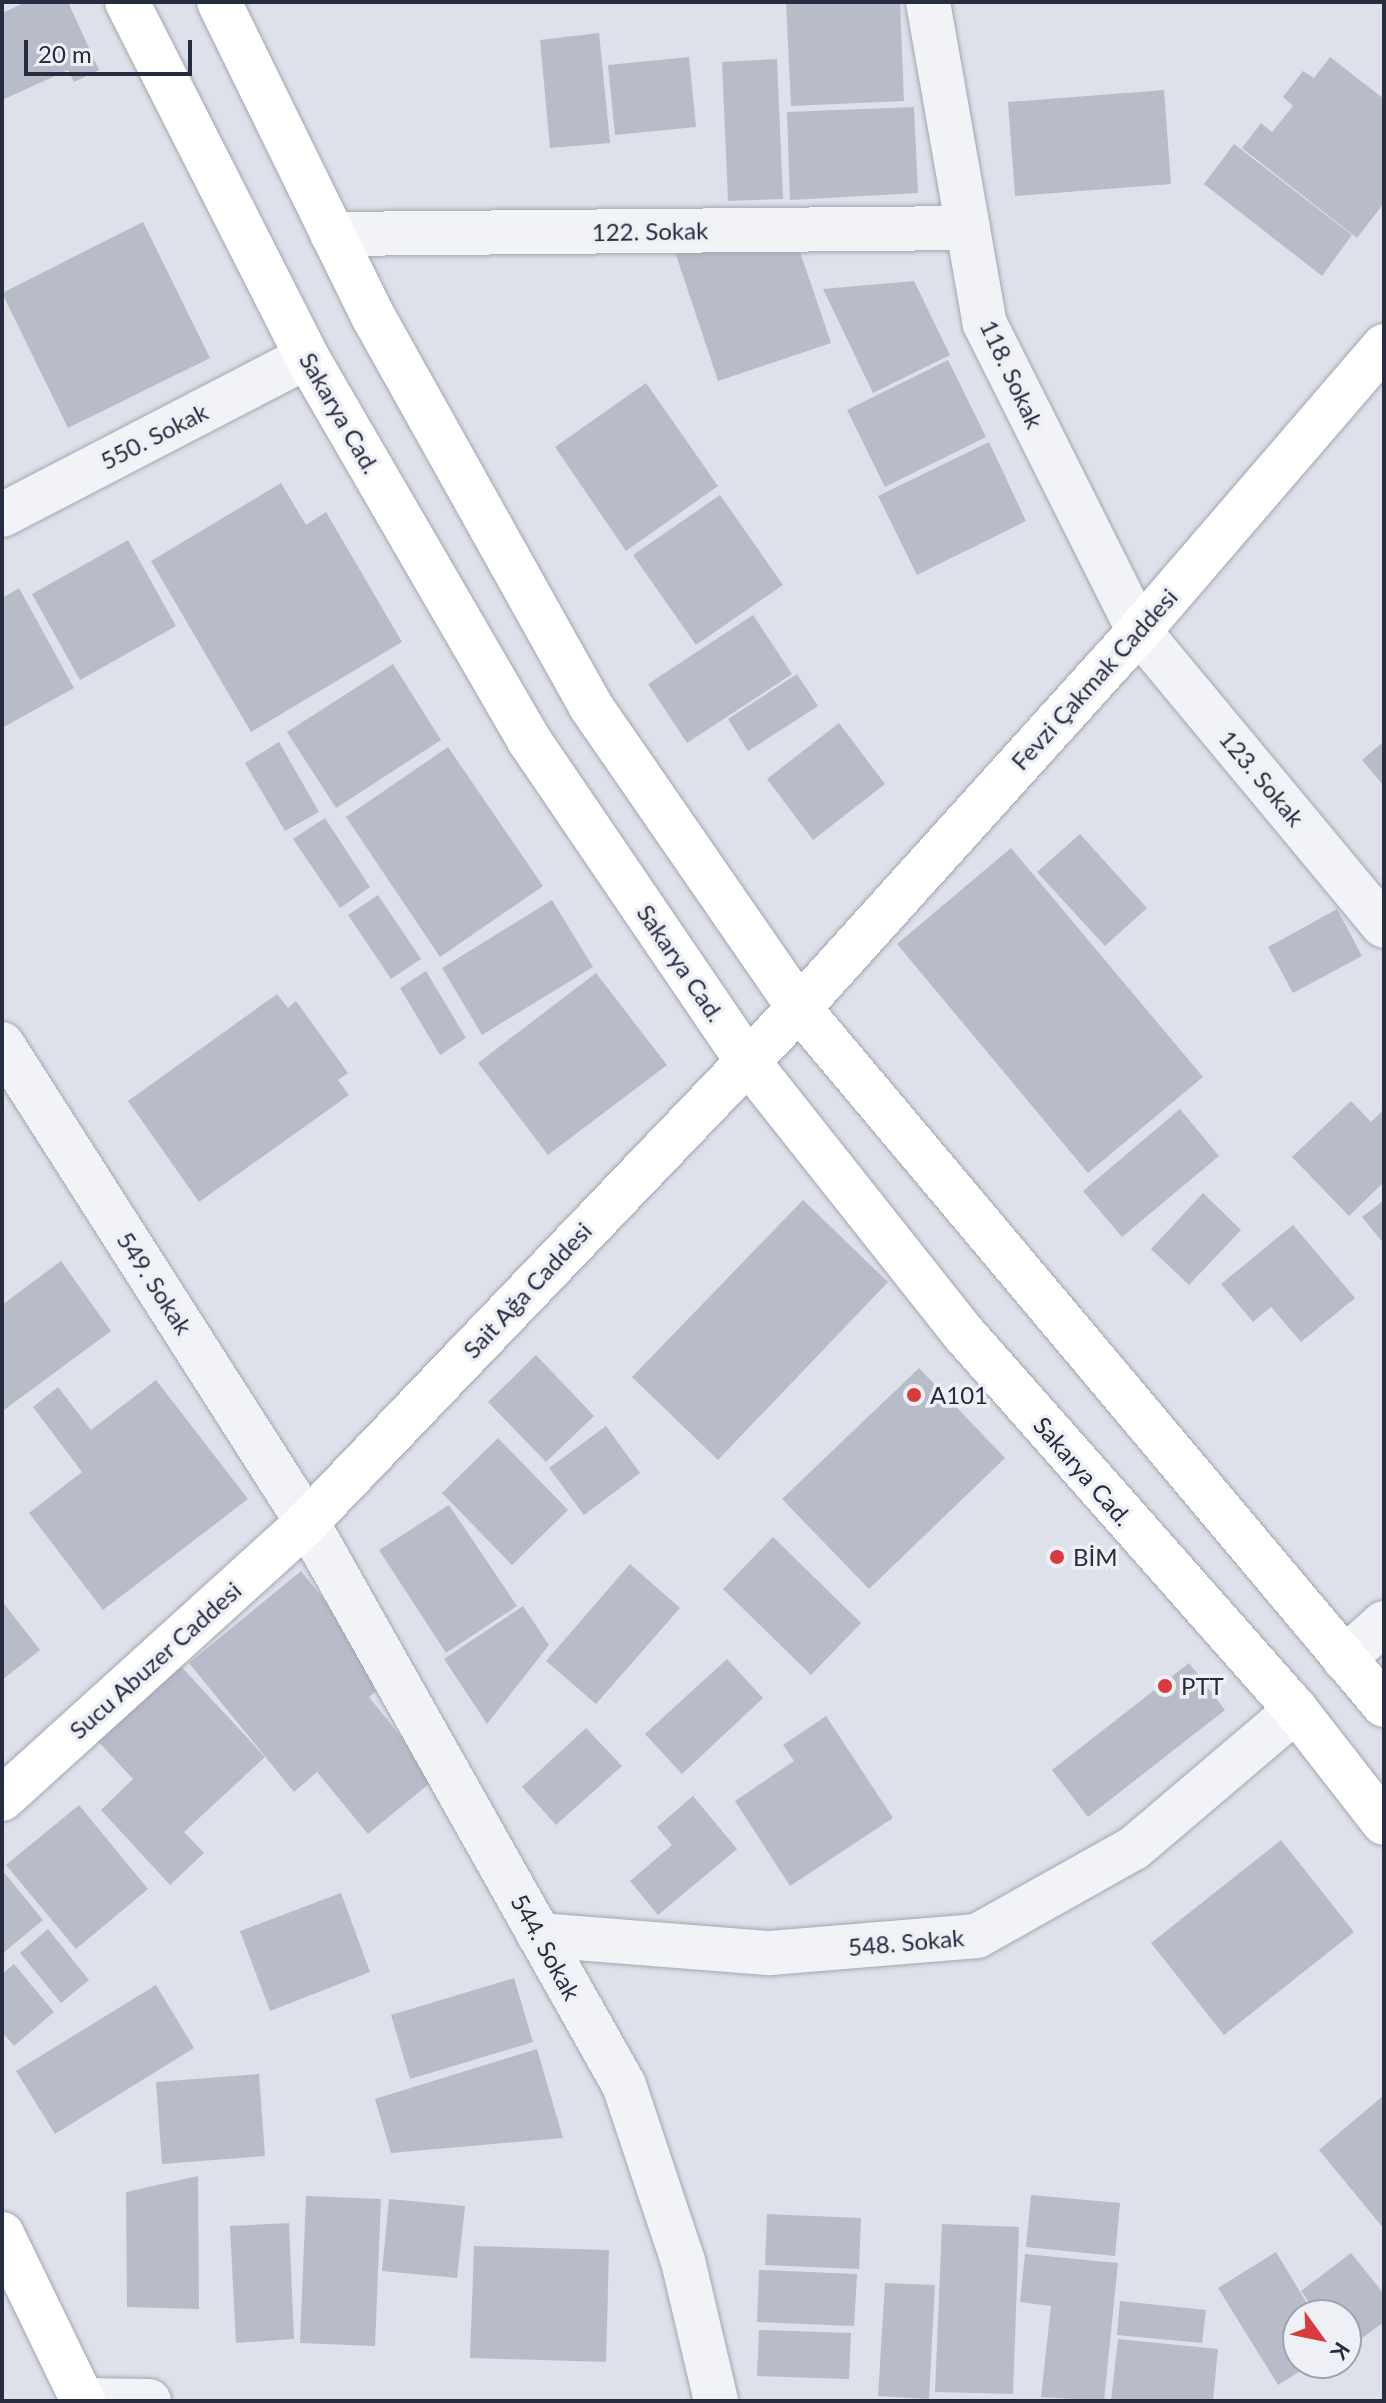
<!DOCTYPE html>
<html>
<head>
<meta charset="utf-8">
<style>
	body { margin:0 }
	#map { position:relative; width:1386px; height:2403px; overflow:hidden; background:#dee1e9; font-family:Lato,sans-serif }
	div>[style] { position:absolute }
	.building>* { inset:0; background:#b8bcc9 }
	.roads { filter:drop-shadow(0 0 2px #a3a7b3) drop-shadow(0 0 2px #a3a7b3) }
	.street>* { height:44px; margin:-22px; padding:0 22px; transform-origin:22px; border-radius:22px; background:#f1f3f7 }
	.secondary>* { height:44px; margin:-22px; padding:0 22px; transform-origin:22px; border-radius:22px; background:#fff }
	.primary>* { height:44px; margin:-22px; padding:0 22px; transform-origin:22px; border-radius:22px; background:#fff }
	.dots>* { width:22px; height:22px; translate:-50% -50%; box-sizing:border-box; border:4px solid #eef0f6; border-radius:50% }
	span { translate:-50% -50%; white-space:nowrap; text-align:center; line-height:1.15; -webkit-text-stroke:7px #eef0f6; paint-order:stroke }
	.street-label { font-size:24px; color:#262d41 }
	.poi-label { font-size:24px; color:#262d41 }
	.left { translate:0 -50%; text-align:left }
	.frame { position:absolute; inset:0; border:4px solid #262d41; pointer-events:none }
	.north { position:absolute; left:1282px; top:2299px; width:80px; height:80px; box-sizing:border-box; background:#eef0f6; border:2px solid #9ea2ae; border-radius:50%; rotate:123deg; font-size:22px; font-weight:700; line-height:32px; text-align:center; color:#262d41 }
	.north::after { content:''; display:block; margin:auto; width:28px; height:36px; background:#d83a3d; clip-path:polygon(50% 0,100% 100%,50% 72%,0 100%) }
	.scale { position:absolute; left:24px; top:40px; width:168px; height:36px; box-sizing:border-box; border:4px solid #262d41; border-top:0; padding-left:10px; font-size:24px; line-height:28px; white-space:nowrap; color:#262d41; -webkit-text-stroke:6px #eef0f6; paint-order:stroke }
</style>
</head>
<body>
<div id="map">
	<div class="building">
		<i style="clip-path:polygon(26px 2px,68px 2px,99px 70px,74px 82px,68px 70px,2px 100px,2px 13px)"></i>
		<i style="clip-path:polygon(786px 2px,900px 2px,904px 101px,791px 106px)"></i>
		<i style="clip-path:polygon(599px 33px,610px 143px,550px 148px,540px 40px)"></i>
		<i style="clip-path:polygon(689px 57px,696px 127px,615px 135px,608px 65px)"></i>
		<i style="clip-path:polygon(1330px 57px,1384px 99px,1384px 203px,1357px 238px,1242px 148px,1261px 123px,1272px 132px,1293px 106px,1283px 97px,1303px 71px,1314px 78px)"></i>
		<i style="clip-path:polygon(777px 59px,783px 199px,728px 201px,722px 62px)"></i>
		<i style="clip-path:polygon(1164px 90px,1171px 184px,1015px 196px,1008px 102px)"></i>
		<i style="clip-path:polygon(914px 107px,918px 193px,790px 200px,787px 112px)"></i>
		<i style="clip-path:polygon(1234px 144px,1352px 235px,1322px 276px,1204px 184px)"></i>
		<i style="clip-path:polygon(143px 222px,210px 358px,68px 428px,2px 293px)"></i>
		<i style="clip-path:polygon(796px 240px,831px 343px,718px 381px,675px 252px)"></i>
		<i style="clip-path:polygon(914px 281px,950px 355px,873px 393px,823px 289px)"></i>
		<i style="clip-path:polygon(948px 360px,986px 437px,885px 487px,847px 410px)"></i>
		<i style="clip-path:polygon(646px 383px,718px 486px,626px 551px,555px 447px)"></i>
		<i style="clip-path:polygon(989px 442px,1026px 521px,917px 575px,878px 496px)"></i>
		<i style="clip-path:polygon(281px 483px,306px 525px,326px 512px,402px 642px,251px 732px,151px 561px)"></i>
		<i style="clip-path:polygon(720px 495px,783px 585px,696px 645px,633px 555px)"></i>
		<i style="clip-path:polygon(128px 540px,176px 626px,80px 680px,32px 594px)"></i>
		<i style="clip-path:polygon(19px 588px,74px 688px,2px 728px,2px 598px)"></i>
		<i style="clip-path:polygon(753px 615px,792px 674px,687px 743px,648px 684px)"></i>
		<i style="clip-path:polygon(393px 664px,441px 740px,336px 808px,287px 732px)"></i>
		<i style="clip-path:polygon(797px 674px,818px 706px,748px 751px,728px 719px)"></i>
		<i style="clip-path:polygon(839px 723px,885px 784px,813px 840px,767px 779px)"></i>
		<i style="clip-path:polygon(1384px 741px,1384px 786px,1362px 760px)"></i>
		<i style="clip-path:polygon(279px 742px,319px 812px,285px 831px,245px 763px)"></i>
		<i style="clip-path:polygon(448px 747px,543px 886px,440px 957px,346px 817px)"></i>
		<i style="clip-path:polygon(325px 818px,370px 887px,340px 908px,293px 839px)"></i>
		<i style="clip-path:polygon(1080px 834px,1147px 908px,1105px 946px,1037px 872px)"></i>
		<i style="clip-path:polygon(1011px 848px,1203px 1077px,1088px 1173px,897px 944px)"></i>
		<i style="clip-path:polygon(378px 895px,421px 959px,391px 979px,348px 915px)"></i>
		<i style="clip-path:polygon(552px 900px,593px 967px,482px 1035px,442px 968px)"></i>
		<i style="clip-path:polygon(1337px 909px,1362px 956px,1293px 993px,1268px 947px)"></i>
		<i style="clip-path:polygon(426px 971px,466px 1038px,440px 1055px,400px 988px)"></i>
		<i style="clip-path:polygon(596px 973px,667px 1065px,548px 1155px,478px 1063px)"></i>
		<i style="clip-path:polygon(277px 994px,288px 1008px,296px 1001px,348px 1073px,338px 1080px,349px 1095px,199px 1202px,128px 1101px)"></i>
		<i style="clip-path:polygon(1351px 1101px,1371px 1122px,1384px 1109px,1384px 1182px,1349px 1216px,1292px 1157px)"></i>
		<i style="clip-path:polygon(1180px 1109px,1219px 1156px,1122px 1237px,1083px 1191px)"></i>
		<i style="clip-path:polygon(1203px 1193px,1241px 1230px,1189px 1285px,1151px 1249px)"></i>
		<i style="clip-path:polygon(803px 1200px,888px 1282px,718px 1460px,632px 1377px)"></i>
		<i style="clip-path:polygon(1384px 1200px,1384px 1244px,1362px 1217px)"></i>
		<i style="clip-path:polygon(1293px 1225px,1355px 1298px,1301px 1342px,1271px 1307px,1253px 1322px,1221px 1284px)"></i>
		<i style="clip-path:polygon(61px 1261px,111px 1331px,4px 1410px,2px 1305px)"></i>
		<i style="clip-path:polygon(536px 1355px,594px 1416px,546px 1462px,488px 1402px)"></i>
		<i style="clip-path:polygon(919px 1368px,1005px 1458px,869px 1589px,782px 1499px)"></i>
		<i style="clip-path:polygon(156px 1380px,248px 1499px,103px 1610px,29px 1513px,82px 1472px,33px 1407px,58px 1387px,91px 1430px)"></i>
		<i style="clip-path:polygon(606px 1426px,640px 1473px,584px 1515px,549px 1468px)"></i>
		<i style="clip-path:polygon(498px 1438px,568px 1510px,512px 1565px,442px 1493px)"></i>
		<i style="clip-path:polygon(449px 1505px,517px 1606px,446px 1653px,379px 1550px)"></i>
		<i style="clip-path:polygon(773px 1537px,861px 1623px,811px 1675px,723px 1589px)"></i>
		<i style="clip-path:polygon(630px 1564px,680px 1608px,596px 1704px,546px 1661px)"></i>
		<i style="clip-path:polygon(301px 1571px,389px 1680px,369px 1697px,435px 1779px,368px 1834px,317px 1772px,294px 1792px,189px 1663px)"></i>
		<i style="clip-path:polygon(2px 1601px,40px 1650px,2px 1680px)"></i>
		<i style="clip-path:polygon(523px 1606px,549px 1645px,487px 1724px,444px 1659px)"></i>
		<i style="clip-path:polygon(727px 1659px,763px 1698px,682px 1774px,645px 1734px)"></i>
		<i style="clip-path:polygon(176px 1661px,265px 1757px,184px 1832px,204px 1853px,170px 1885px,101px 1810px,133px 1779px,94px 1737px)"></i>
		<i style="clip-path:polygon(1189px 1663px,1225px 1710px,1088px 1817px,1052px 1770px)"></i>
		<i style="clip-path:polygon(826px 1716px,893px 1818px,790px 1886px,735px 1801px,794px 1761px,783px 1745px)"></i>
		<i style="clip-path:polygon(586px 1728px,622px 1766px,556px 1825px,522px 1787px)"></i>
		<i style="clip-path:polygon(693px 1796px,737px 1849px,658px 1915px,630px 1881px,672px 1845px,657px 1827px)"></i>
		<i style="clip-path:polygon(79px 1805px,148px 1889px,76px 1949px,6px 1865px)"></i>
		<i style="clip-path:polygon(1281px 1840px,1354px 1932px,1224px 2035px,1151px 1943px)"></i>
		<i style="clip-path:polygon(2px 1870px,43px 1920px,2px 1954px)"></i>
		<i style="clip-path:polygon(341px 1893px,370px 1972px,270px 2011px,240px 1931px)"></i>
		<i style="clip-path:polygon(48px 1929px,89px 1980px,61px 2003px,20px 1953px)"></i>
		<i style="clip-path:polygon(14px 1964px,54px 2012px,14px 2046px,2px 2032px,2px 1974px)"></i>
		<i style="clip-path:polygon(514px 1978px,533px 2042px,410px 2079px,391px 2015px)"></i>
		<i style="clip-path:polygon(156px 1985px,194px 2048px,55px 2134px,16px 2071px)"></i>
		<i style="clip-path:polygon(537px 2049px,563px 2138px,391px 2153px,375px 2099px)"></i>
		<i style="clip-path:polygon(259px 2074px,265px 2156px,162px 2164px,156px 2082px)"></i>
		<i style="clip-path:polygon(1384px 2095px,1384px 2229px,1319px 2150px)"></i>
		<i style="clip-path:polygon(198px 2176px,199px 2309px,127px 2307px,126px 2192px)"></i>
		<i style="clip-path:polygon(1031px 2195px,1120px 2203px,1115px 2256px,1026px 2247px)"></i>
		<i style="clip-path:polygon(306px 2196px,381px 2199px,375px 2346px,300px 2343px)"></i>
		<i style="clip-path:polygon(389px 2199px,465px 2206px,457px 2278px,382px 2271px)"></i>
		<i style="clip-path:polygon(767px 2214px,861px 2218px,859px 2269px,765px 2265px)"></i>
		<i style="clip-path:polygon(289px 2223px,294px 2339px,236px 2343px,230px 2226px)"></i>
		<i style="clip-path:polygon(942px 2224px,1019px 2227px,1013px 2394px,935px 2392px)"></i>
		<i style="clip-path:polygon(474px 2246px,609px 2250px,606px 2362px,470px 2358px)"></i>
		<i style="clip-path:polygon(1276px 2252px,1314px 2315px,1298px 2315px,1298px 2363px,1313px 2363px,1278px 2385px,1218px 2288px)"></i>
		<i style="clip-path:polygon(1351px 2253px,1384px 2294px,1384px 2322px,1346px 2350px,1346px 2315px,1318px 2315px,1301px 2291px)"></i>
		<i style="clip-path:polygon(1025px 2254px,1118px 2263px,1104px 2401px,1041px 2397px,1051px 2306px,1020px 2302px)"></i>
		<i style="clip-path:polygon(759px 2270px,857px 2274px,854px 2326px,757px 2322px)"></i>
		<i style="clip-path:polygon(885px 2283px,935px 2285px,929px 2399px,878px 2396px)"></i>
		<i style="clip-path:polygon(1120px 2301px,1206px 2310px,1202px 2343px,1117px 2335px)"></i>
		<i style="clip-path:polygon(759px 2330px,851px 2333px,849px 2379px,757px 2376px)"></i>
		<i style="clip-path:polygon(1118px 2339px,1218px 2349px,1213px 2401px,1111px 2401px)"></i>
	</div>
	<div class="roads">
		<div class="street">
			<i style="left:928px;top:2px;width:327px;rotate:80deg"></i>
			<i style="left:985px;top:324px;width:343px;rotate:63.4deg"></i>
			<i style="left:1139px;top:631px;width:383px;rotate:50.3deg"></i>
			<i style="left:332px;top:234px;width:636px;rotate:-0.54deg"></i>
			<i style="left:2px;top:515px;width:343px;rotate:-27.4deg"></i>
			<i style="left:2px;top:1044px;width:567px;rotate:57.46deg"></i>
			<i style="left:307px;top:1522px;width:646px;rotate:60.62deg"></i>
			<i style="left:624px;top:2085px;width:186px;rotate:71.5deg"></i>
			<i style="left:683px;top:2261px;width:144px;rotate:76.7deg"></i>
			<i style="left:1344px;top:1659px;width:54px;rotate:-42deg"></i>
			<i style="left:539px;top:1935px;width:232px;rotate:4.5deg"></i>
			<i style="left:770px;top:1953px;width:208px;rotate:-4.7deg"></i>
			<i style="left:977px;top:1936px;width:180px;rotate:-29.3deg"></i>
			<i style="left:1134px;top:1848px;width:213px;rotate:-40.4deg"></i>
			<i style="left:83px;top:2400px;width:66px;rotate:0.9deg"></i>
		</div>
		<div class="secondary">
			<i style="left:2px;top:1799px;width:412px;rotate:-42.2deg"></i>
			<i style="left:307px;top:1522px;width:712px;rotate:-46.25deg"></i>
			<i style="left:799px;top:1008px;width:508px;rotate:-47.95deg"></i>
			<i style="left:1139px;top:631px;width:376px;rotate:-49.3deg"></i>
			<i style="left:2px;top:2234px;width:186px;rotate:64.1deg"></i>
		</div>
		<div class="primary">
			<i style="left:127px;top:2px;width:398px;rotate:63.1deg"></i>
			<i style="left:307px;top:357px;width:443px;rotate:59.9deg"></i>
			<i style="left:529px;top:740px;width:386px;rotate:55.8deg"></i>
			<i style="left:746px;top:1059px;width:352px;rotate:51.6deg"></i>
			<i style="left:965px;top:1335px;width:500px;rotate:48.57deg"></i>
			<i style="left:1296px;top:1710px;width:143px;rotate:52.1deg"></i>
			<i style="left:219px;top:2px;width:352px;rotate:63.9deg"></i>
			<i style="left:374px;top:318px;width:443px;rotate:60.8deg"></i>
			<i style="left:590px;top:705px;width:368px;rotate:55.4deg"></i>
			<i style="left:799px;top:1008px;width:910px;rotate:49.99deg"></i>
		</div>
	</div>
	<div class="dots">
		<i style="left:914px;top:1395px;background:#d83a3d"></i>
		<i style="left:1057px;top:1557px;background:#d83a3d"></i>
		<i style="left:1165px;top:1686px;background:#d83a3d"></i>
	</div>
	<div class="street-label">
		<span style="left:650px;top:231px;rotate:-1deg">122. Sokak</span>
		<span style="left:1012px;top:374px;rotate:65deg">118. Sokak</span>
		<span style="left:340px;top:413px;rotate:60deg">Sakarya Cad.</span>
		<span style="left:154px;top:436px;rotate:-27deg">550. Sokak</span>
		<span style="left:1094px;top:679px;rotate:-48deg">Fevzi Çakmak Caddesi</span>
		<span style="left:1262px;top:778px;rotate:50deg">123. Sokak</span>
		<span style="left:681px;top:963px;rotate:56deg">Sakarya Cad.</span>
		<span style="left:155px;top:1283px;rotate:57deg">549. Sokak</span>
		<span style="left:527px;top:1290px;rotate:-47deg">Sait Ağa Caddesi</span>
		<span style="left:1083px;top:1471px;rotate:49deg">Sakarya Cad.</span>
		<span style="left:155px;top:1660px;rotate:-42deg">Sucu Abuzer Caddesi</span>
		<span style="left:906px;top:1942px;rotate:-5deg">548. Sokak</span>
		<span style="left:546px;top:1947px;rotate:61deg">544. Sokak</span>
	</div>
	<div class="poi-label">
		<span class="left" style="left:930px;top:1395px">A101</span>
		<span class="left" style="left:1073px;top:1557px">BİM</span>
		<span class="left" style="left:1181px;top:1686px">PTT</span>
	</div>
	<div class="frame"></div>
	<div class="north">K</div>
	<div class="scale">20 m</div>
</div>
</body>
</html>
